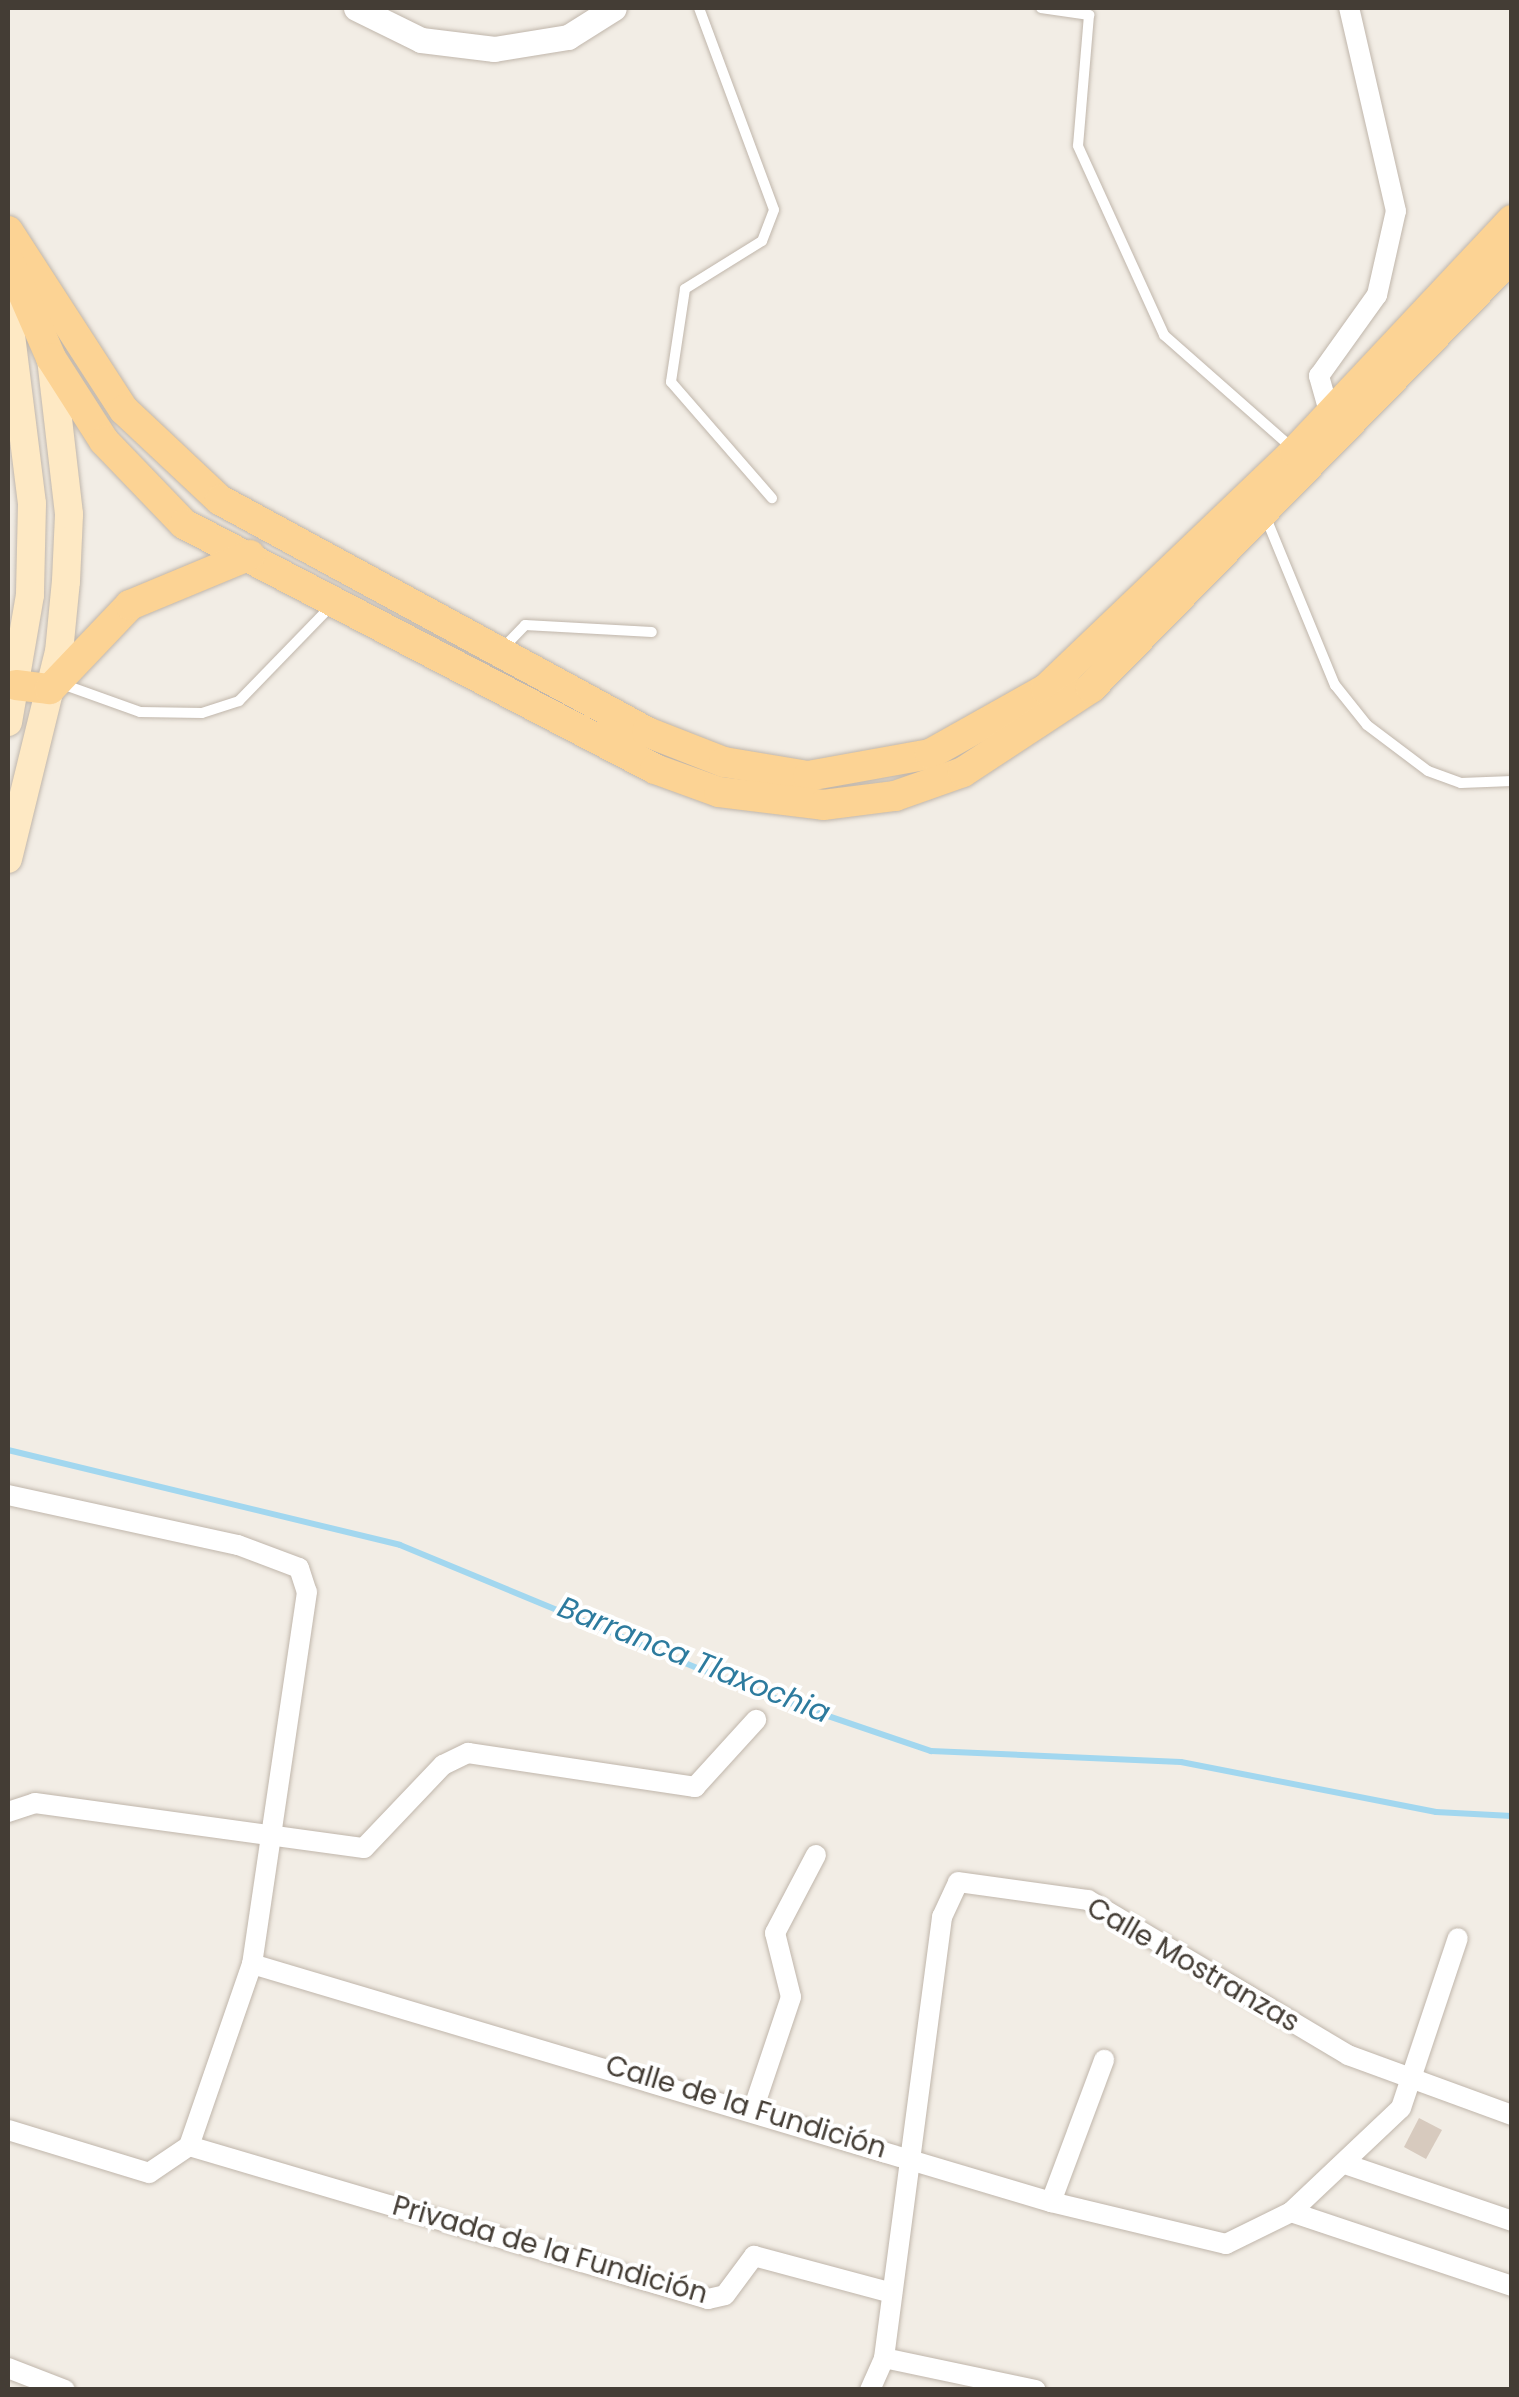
<!DOCTYPE html>
<html>
<head>
<meta charset="utf-8">
<style>
	body { margin:0 }
	#map { position:relative; width:1519px; height:2397px; overflow:hidden; background:#f2ede5; font-family:Poppins,sans-serif }
	div>[style] { position:absolute }
	.stream>* { height:6px; margin:-3px; padding:0 3px; transform-origin:3px; border-radius:3px; background:#a2d7ef }
	.building>* { inset:0; background:#d7cabe }
	.roads { filter:drop-shadow(0 0 2px #c0b6ab) drop-shadow(0 0 2px #c0b6ab) }
	.service>* { height:10px; margin:-5px; padding:0 5px; transform-origin:5px; border-radius:5px; background:#fff }
	.minor>* { height:20px; margin:-10px; padding:0 10px; transform-origin:10px; border-radius:10px; background:#fff }
	.tertiary>* { height:25px; margin:-12.5px; padding:0 12.5px; transform-origin:12.5px; border-radius:12.5px; background:#fff }
	.secondary>* { height:28px; margin:-14px; padding:0 14px; transform-origin:14px; border-radius:14px; background:#fee9c4 }
	.primary>* { height:30px; margin:-15px; padding:0 15px; transform-origin:15px; border-radius:15px; background:#fcd394 }
	span { translate:-50% -50%; white-space:nowrap; text-align:center; line-height:1.15; -webkit-text-stroke:8px #fff; paint-order:stroke }
	.street-label { font-size:28px; color:#443d35 }
	.water-label { font-size:30px; color:#2d7b9e; font-style:italic }
	.frame { position:absolute; inset:0; border:10px solid #443d35; pointer-events:none }
</style>
</head>
<body>
<div id="map">
	<div class="stream">
		<i style="left:8px;top:1450px;width:403px;rotate:13.6deg"></i>
		<i style="left:400px;top:1545px;width:368px;rotate:22.5deg"></i>
		<i style="left:740px;top:1686px;width:202px;rotate:18.8deg"></i>
		<i style="left:931px;top:1751px;width:250px;rotate:2.5deg"></i>
		<i style="left:1181px;top:1762px;width:260px;rotate:11.1deg"></i>
		<i style="left:1436px;top:1812px;width:76px;rotate:3deg"></i>
	</div>
	<div class="building">
		<i style="clip-path:polygon(1419px 2118px,1442px 2130px,1426px 2159px,1404px 2147px)"></i>
	</div>
	<div class="roads">
		<div class="service">
			<i style="left:699px;top:8px;width:215px;rotate:69.6deg"></i>
			<i style="left:774px;top:210px;width:33px;rotate:111deg"></i>
			<i style="left:762px;top:241px;width:91px;rotate:148.1deg"></i>
			<i style="left:685px;top:289px;width:94px;rotate:98.6deg"></i>
			<i style="left:671px;top:382px;width:154px;rotate:49deg"></i>
			<i style="left:1041px;top:8px;width:49px;rotate:8.3deg"></i>
			<i style="left:1089px;top:15px;width:131px;rotate:94.8deg"></i>
			<i style="left:1078px;top:146px;width:208px;rotate:65.5deg"></i>
			<i style="left:1164px;top:335px;width:169px;rotate:41.4deg"></i>
			<i style="left:1266px;top:518px;width:181px;rotate:67.6deg"></i>
			<i style="left:1335px;top:685px;width:51px;rotate:51.3deg"></i>
			<i style="left:1367px;top:725px;width:76px;rotate:37deg"></i>
			<i style="left:1428px;top:771px;width:35px;rotate:20deg"></i>
			<i style="left:1461px;top:783px;width:51px;rotate:-2.2deg"></i>
			<i style="left:503px;top:648px;width:32px;rotate:-46deg"></i>
			<i style="left:525px;top:625px;width:127px;rotate:3.2deg"></i>
			<i style="left:62px;top:684px;width:83px;rotate:19.7deg"></i>
			<i style="left:140px;top:712px;width:62px;rotate:0.9deg"></i>
			<i style="left:202px;top:713px;width:39px;rotate:-18deg"></i>
			<i style="left:239px;top:701px;width:132px;rotate:-45.9deg"></i>
		</div>
		<div class="minor">
			<i style="left:1330px;top:415px;width:41px;rotate:-105.8deg"></i>
			<i style="left:1319px;top:376px;width:100px;rotate:-54.4deg"></i>
			<i style="left:1377px;top:295px;width:86px;rotate:-77.3deg"></i>
			<i style="left:1396px;top:211px;width:208px;rotate:-103deg"></i>
			<i style="left:8px;top:1495px;width:235px;rotate:12.3deg"></i>
			<i style="left:238px;top:1545px;width:65px;rotate:20.7deg"></i>
			<i style="left:299px;top:1568px;width:25px;rotate:72deg"></i>
			<i style="left:307px;top:1592px;width:376px;rotate:98.4deg"></i>
			<i style="left:252px;top:1964px;width:193px;rotate:109.1deg"></i>
			<i style="left:189px;top:2146px;width:48px;rotate:146deg"></i>
			<i style="left:149px;top:2173px;width:147px;rotate:-163deg"></i>
			<i style="left:8px;top:1812px;width:28px;rotate:-18deg"></i>
			<i style="left:35px;top:1803px;width:332px;rotate:7.8deg"></i>
			<i style="left:364px;top:1848px;width:115px;rotate:-46.4deg"></i>
			<i style="left:443px;top:1765px;width:28px;rotate:-26deg"></i>
			<i style="left:468px;top:1753px;width:230px;rotate:8.5deg"></i>
			<i style="left:695px;top:1787px;width:91px;rotate:-47.7deg"></i>
			<i style="left:252px;top:1964px;width:834px;rotate:16.59deg"></i>
			<i style="left:1051px;top:2202px;width:180px;rotate:13.5deg"></i>
			<i style="left:1226px;top:2244px;width:72px;rotate:-26.2deg"></i>
			<i style="left:1291px;top:2212px;width:151px;rotate:-43.4deg"></i>
			<i style="left:1401px;top:2108px;width:179px;rotate:-71.5deg"></i>
			<i style="left:754px;top:2107px;width:116px;rotate:-71.4deg"></i>
			<i style="left:791px;top:1997px;width:66px;rotate:-104deg"></i>
			<i style="left:775px;top:1933px;width:88px;rotate:-62.3deg"></i>
			<i style="left:189px;top:2146px;width:541px;rotate:16.43deg"></i>
			<i style="left:708px;top:2299px;width:17px;rotate:-13deg"></i>
			<i style="left:725px;top:2295px;width:49px;rotate:-53.4deg"></i>
			<i style="left:754px;top:2256px;width:143px;rotate:15deg"></i>
			<i style="left:1345px;top:2164px;width:176px;rotate:18.8deg"></i>
			<i style="left:1051px;top:2202px;width:152px;rotate:-69.5deg"></i>
			<i style="left:1291px;top:2212px;width:233px;rotate:18.5deg"></i>
			<i style="left:884px;top:2358px;width:155px;rotate:11.9deg"></i>
			<i style="left:8px;top:2368px;width:61px;rotate:21.1deg"></i>
			<i style="left:870px;top:2390px;width:35px;rotate:-66deg"></i>
			<i style="left:884px;top:2358px;width:445px;rotate:-82.5deg"></i>
			<i style="left:942px;top:1917px;width:38px;rotate:-65deg"></i>
			<i style="left:958px;top:1882px;width:131px;rotate:7.9deg"></i>
			<i style="left:1088px;top:1900px;width:303px;rotate:30.8deg"></i>
			<i style="left:1348px;top:2055px;width:175px;rotate:20.1deg"></i>
		</div>
		<div class="tertiary">
			<i style="left:356px;top:8px;width:72px;rotate:26.2deg"></i>
			<i style="left:421px;top:40px;width:74px;rotate:7deg"></i>
			<i style="left:494px;top:49px;width:75px;rotate:-9.2deg"></i>
			<i style="left:568px;top:37px;width:54px;rotate:-32.2deg"></i>
		</div>
		<div class="secondary">
			<i style="left:8px;top:311px;width:194px;rotate:82.9deg"></i>
			<i style="left:32px;top:504px;width:91px;rotate:91.3deg"></i>
			<i style="left:30px;top:595px;width:129px;rotate:99.8deg"></i>
			<i style="left:8px;top:859px;width:213px;rotate:-76.2deg"></i>
			<i style="left:59px;top:652px;width:71px;rotate:-84.4deg"></i>
			<i style="left:66px;top:581px;width:67px;rotate:-87.4deg"></i>
			<i style="left:69px;top:514px;width:157px;rotate:-96.6deg"></i>
		</div>
		<div class="primary">
			<i style="left:8px;top:231px;width:213px;rotate:57.1deg"></i>
			<i style="left:124px;top:410px;width:132px;rotate:43.2deg"></i>
			<i style="left:220px;top:500px;width:486px;rotate:28.5deg"></i>
			<i style="left:647px;top:732px;width:83px;rotate:21.3deg"></i>
			<i style="left:724px;top:762px;width:85px;rotate:9.5deg"></i>
			<i style="left:808px;top:776px;width:124px;rotate:-10.2deg"></i>
			<i style="left:930px;top:754px;width:133px;rotate:-29.3deg"></i>
			<i style="left:1046px;top:689px;width:344px;rotate:-43.7deg"></i>
			<i style="left:1295px;top:451px;width:317px;rotate:-46.8deg"></i>
			<i style="left:8px;top:259px;width:108px;rotate:66.5deg"></i>
			<i style="left:51px;top:358px;width:98px;rotate:57.4deg"></i>
			<i style="left:104px;top:441px;width:115px;rotate:46.1deg"></i>
			<i style="left:184px;top:524px;width:531px;rotate:27.48deg"></i>
			<i style="left:655px;top:769px;width:68px;rotate:19.8deg"></i>
			<i style="left:719px;top:792px;width:105px;rotate:7.1deg"></i>
			<i style="left:823px;top:805px;width:73px;rotate:-7.1deg"></i>
			<i style="left:895px;top:796px;width:72px;rotate:-19.4deg"></i>
			<i style="left:963px;top:772px;width:153px;rotate:-33.3deg"></i>
			<i style="left:1091px;top:688px;width:602px;rotate:-45.67deg"></i>
			<i style="left:16px;top:685px;width:34px;rotate:7deg"></i>
			<i style="left:50px;top:689px;width:116px;rotate:-46.4deg"></i>
			<i style="left:130px;top:605px;width:130px;rotate:-22.6deg"></i>
		</div>
	</div>
	<div class="street-label">
		<span style="left:1193px;top:1965px;rotate:30deg">Calle Mostranzas</span>
		<span style="left:746px;top:2107px;rotate:17deg">Calle de la Fundición</span>
		<span style="left:550px;top:2250px;rotate:16deg">Privada de la Fundición</span>
	</div>
	<div class="water-label">
		<span style="left:694px;top:1660px;rotate:22deg">Barranca Tlaxochia</span>
	</div>
	<div class="frame"></div>
</div>
</body>
</html>
